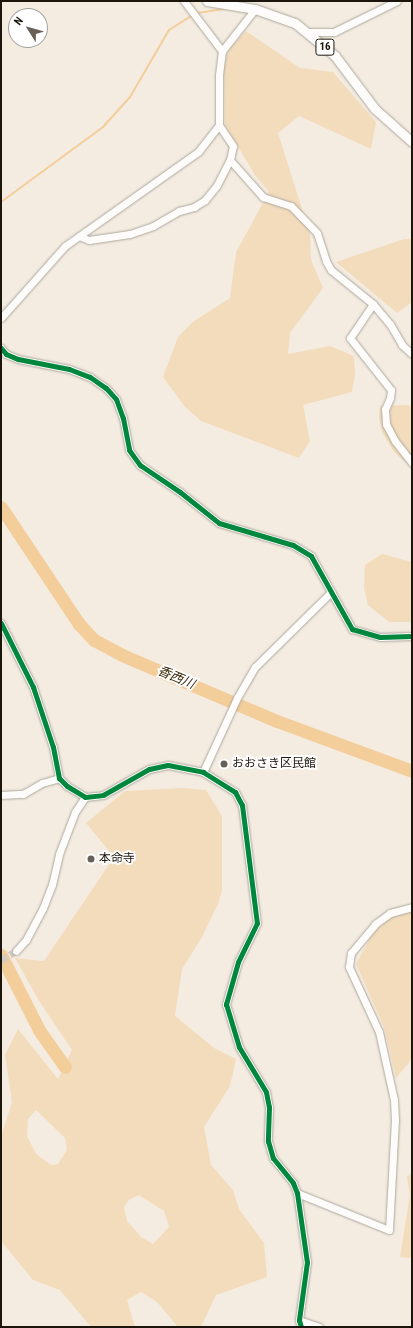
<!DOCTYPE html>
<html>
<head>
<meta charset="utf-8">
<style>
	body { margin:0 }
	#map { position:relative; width:413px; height:1328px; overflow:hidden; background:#f4ece1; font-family:"Roboto Condensed","Noto Sans JP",sans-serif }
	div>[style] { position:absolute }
	.green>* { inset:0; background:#f3dcbc }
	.stream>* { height:2px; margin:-1px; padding:0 1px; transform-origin:1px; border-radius:1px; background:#f3ce9a }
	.river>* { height:13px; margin:-6.5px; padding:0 6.5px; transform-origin:6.5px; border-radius:6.5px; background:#f3ce9a }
	.minor-tunnel>* { height:7px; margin-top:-3.5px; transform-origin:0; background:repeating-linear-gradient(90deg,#d4ccc1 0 7px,transparent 0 10.5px) }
	.roads { filter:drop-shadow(0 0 1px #ada79d) drop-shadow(0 0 1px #ada79d) }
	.minor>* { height:7px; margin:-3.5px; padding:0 3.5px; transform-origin:3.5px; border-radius:3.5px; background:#fdfcfa }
	.major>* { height:9px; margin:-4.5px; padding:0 4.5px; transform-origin:4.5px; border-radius:4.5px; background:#fdfcfa }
	.cycleway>* { height:5px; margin:-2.5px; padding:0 2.5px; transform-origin:2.5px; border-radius:2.5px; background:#00873e }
	.dots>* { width:11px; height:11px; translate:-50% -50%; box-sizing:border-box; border:2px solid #fff; border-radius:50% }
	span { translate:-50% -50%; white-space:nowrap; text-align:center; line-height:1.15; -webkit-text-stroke:3.5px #fff; paint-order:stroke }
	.shield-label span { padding:1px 3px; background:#fff; border:1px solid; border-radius:3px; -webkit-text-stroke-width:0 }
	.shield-label { font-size:11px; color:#1c150c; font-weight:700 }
	.poi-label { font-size:12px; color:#1c150c }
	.left { translate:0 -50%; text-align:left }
	.water-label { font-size:13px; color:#3e2a0a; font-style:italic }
	.frame { position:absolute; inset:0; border:2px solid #1c150c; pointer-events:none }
	.north { position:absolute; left:8px; top:8px; width:40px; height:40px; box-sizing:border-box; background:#fff; border:1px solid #a4a19e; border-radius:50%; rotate:307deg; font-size:11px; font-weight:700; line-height:16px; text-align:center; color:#1c150c }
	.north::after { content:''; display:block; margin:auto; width:14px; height:18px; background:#686057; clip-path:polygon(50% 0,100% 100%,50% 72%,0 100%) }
</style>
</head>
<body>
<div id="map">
	<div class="green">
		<i style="clip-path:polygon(246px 31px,300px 68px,333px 72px,376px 122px,371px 149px,299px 116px,278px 133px,310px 234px,311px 260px,323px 288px,290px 333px,288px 354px,330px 346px,354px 356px,355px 375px,352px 392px,303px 405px,310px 441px,299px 458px,201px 421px,185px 407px,163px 377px,178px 337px,194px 321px,230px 298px,236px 252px,269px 192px,255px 175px,225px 125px,224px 64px,229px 49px)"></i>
		<i style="clip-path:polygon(404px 239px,412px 239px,412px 302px,397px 313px,336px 262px)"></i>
		<i style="clip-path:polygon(405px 405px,412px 406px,412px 468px,394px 452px,382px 432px,379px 417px,380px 406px)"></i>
		<i style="clip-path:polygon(382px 554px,412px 562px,412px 622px,389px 622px,368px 605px,364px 588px,365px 565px)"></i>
		<i style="clip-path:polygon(evenodd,183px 788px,206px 790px,222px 816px,222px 891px,218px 904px,201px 939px,182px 969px,175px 1016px,214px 1048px,236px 1059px,230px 1086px,204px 1127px,211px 1165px,233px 1190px,239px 1209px,264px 1243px,267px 1277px,216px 1295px,201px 1327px,178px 1327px,157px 1302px,141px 1292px,127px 1300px,135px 1327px,91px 1327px,60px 1290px,33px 1280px,1px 1241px,1px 1137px,12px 1102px,5px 1055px,18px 1029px,58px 1079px,72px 1050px,39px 1001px,15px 958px,44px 961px,114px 857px,86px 823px,125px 791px,183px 788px,36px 1110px,65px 1138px,67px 1150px,58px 1164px,51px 1165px,36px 1154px,27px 1136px,28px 1119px,36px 1110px,183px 788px,139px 1195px,164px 1211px,169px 1227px,153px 1244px,141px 1237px,127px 1221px,124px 1207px,129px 1200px,139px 1195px)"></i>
		<i style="clip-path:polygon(412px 907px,412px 1059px,396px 1078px,384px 1027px,356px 964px,374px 931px,404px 908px)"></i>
		<i style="clip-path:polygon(412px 1173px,412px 1258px,400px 1257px,410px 1195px,407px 1177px)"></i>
	</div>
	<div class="stream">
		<i style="left:198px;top:13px;width:30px;rotate:-9deg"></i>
		<i style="left:1px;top:202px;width:127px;rotate:-36.3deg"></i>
		<i style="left:103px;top:127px;width:40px;rotate:-48deg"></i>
		<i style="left:130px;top:97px;width:78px;rotate:-59.8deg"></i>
		<i style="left:169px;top:30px;width:26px;rotate:-32deg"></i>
	</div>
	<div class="river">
		<i style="left:1px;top:507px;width:141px;rotate:56.3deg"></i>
		<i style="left:79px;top:624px;width:22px;rotate:47deg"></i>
		<i style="left:94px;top:640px;width:32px;rotate:28deg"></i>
		<i style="left:122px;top:655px;width:168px;rotate:23.1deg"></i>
		<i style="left:277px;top:721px;width:144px;rotate:20.3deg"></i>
		<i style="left:1px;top:955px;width:84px;rotate:63.1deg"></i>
		<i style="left:39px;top:1030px;width:45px;rotate:54.9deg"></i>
	</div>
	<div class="minor-tunnel">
		<i style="left:1px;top:960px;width:17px;rotate:-31deg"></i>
	</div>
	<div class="roads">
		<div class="minor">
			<i style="left:184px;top:1px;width:63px;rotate:52.8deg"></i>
			<i style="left:307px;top:32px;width:27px"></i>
			<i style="left:334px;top:32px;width:70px;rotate:-26.2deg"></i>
			<i style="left:230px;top:160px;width:50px;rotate:48.3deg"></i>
			<i style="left:263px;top:197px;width:29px;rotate:18deg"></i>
			<i style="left:291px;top:206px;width:37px;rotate:46deg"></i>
			<i style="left:317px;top:233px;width:29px;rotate:72deg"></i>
			<i style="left:326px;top:261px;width:10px;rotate:61deg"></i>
			<i style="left:331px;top:270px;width:54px;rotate:39deg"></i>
			<i style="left:373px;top:304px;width:26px;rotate:50deg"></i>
			<i style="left:390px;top:324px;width:24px;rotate:60deg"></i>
			<i style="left:402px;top:345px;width:13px;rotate:42deg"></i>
			<i style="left:79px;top:236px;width:11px;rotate:22deg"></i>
			<i style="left:89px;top:240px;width:41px;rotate:-8.3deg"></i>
			<i style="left:130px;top:234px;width:24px;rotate:-19deg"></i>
			<i style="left:153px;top:226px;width:30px;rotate:-30deg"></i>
			<i style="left:179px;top:211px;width:16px;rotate:-15deg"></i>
			<i style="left:194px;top:207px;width:13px;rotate:-32deg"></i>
			<i style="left:205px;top:200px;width:19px;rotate:-51deg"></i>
			<i style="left:217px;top:185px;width:28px;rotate:-63deg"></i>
			<i style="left:230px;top:160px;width:14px;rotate:-78deg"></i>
			<i style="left:233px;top:146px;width:25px;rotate:-124deg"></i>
			<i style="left:373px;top:304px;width:41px;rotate:124.1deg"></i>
			<i style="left:350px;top:338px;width:66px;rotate:51.7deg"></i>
			<i style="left:391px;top:390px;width:8px;rotate:97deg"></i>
			<i style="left:390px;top:398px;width:12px;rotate:114deg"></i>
			<i style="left:385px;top:409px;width:15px;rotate:86deg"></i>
			<i style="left:386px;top:424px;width:19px;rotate:62deg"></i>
			<i style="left:395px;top:441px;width:28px;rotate:52deg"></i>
			<i style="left:1px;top:318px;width:96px;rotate:-48.4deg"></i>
			<i style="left:65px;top:246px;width:163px;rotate:-35.3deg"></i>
			<i style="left:198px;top:152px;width:34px;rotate:-52deg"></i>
			<i style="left:219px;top:125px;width:50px;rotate:-90deg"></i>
			<i style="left:219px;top:75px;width:24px;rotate:-83deg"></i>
			<i style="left:222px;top:51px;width:53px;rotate:-51.8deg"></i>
			<i style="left:1px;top:348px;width:8px;rotate:50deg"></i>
			<i style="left:6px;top:354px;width:13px;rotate:23deg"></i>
			<i style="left:18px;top:359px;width:52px;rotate:11.1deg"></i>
			<i style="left:69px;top:369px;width:22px;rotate:21deg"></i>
			<i style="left:90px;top:377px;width:19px;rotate:35deg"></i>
			<i style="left:106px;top:388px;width:15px;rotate:48deg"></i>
			<i style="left:116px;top:399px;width:20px;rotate:70deg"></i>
			<i style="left:123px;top:418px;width:33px;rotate:79deg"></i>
			<i style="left:129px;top:450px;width:19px;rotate:54deg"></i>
			<i style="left:140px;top:465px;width:48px;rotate:34deg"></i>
			<i style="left:180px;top:492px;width:50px;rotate:38.5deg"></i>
			<i style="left:219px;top:523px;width:77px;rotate:16.6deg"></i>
			<i style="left:293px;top:545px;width:21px;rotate:31deg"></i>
			<i style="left:311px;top:556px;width:84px;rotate:60.7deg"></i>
			<i style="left:352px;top:629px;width:29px;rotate:16deg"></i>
			<i style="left:380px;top:637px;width:32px;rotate:-2deg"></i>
			<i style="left:1px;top:623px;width:72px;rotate:63.4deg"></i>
			<i style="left:33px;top:687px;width:63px;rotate:71.6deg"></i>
			<i style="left:53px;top:747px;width:32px;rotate:79deg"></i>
			<i style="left:59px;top:778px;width:11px;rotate:45deg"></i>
			<i style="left:67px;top:786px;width:21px;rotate:31deg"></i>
			<i style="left:85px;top:797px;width:18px;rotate:-6deg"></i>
			<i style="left:103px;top:795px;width:53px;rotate:-29.5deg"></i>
			<i style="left:149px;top:769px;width:19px;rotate:-12deg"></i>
			<i style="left:168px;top:765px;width:36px;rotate:11deg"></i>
			<i style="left:203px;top:772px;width:38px;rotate:32deg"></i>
			<i style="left:235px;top:792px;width:15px;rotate:62deg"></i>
			<i style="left:242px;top:805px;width:119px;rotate:82.8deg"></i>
			<i style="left:257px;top:923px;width:43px;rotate:116deg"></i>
			<i style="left:238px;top:962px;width:44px;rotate:105.9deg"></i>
			<i style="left:226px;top:1004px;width:45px;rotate:73.2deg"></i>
			<i style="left:239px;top:1047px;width:52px;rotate:59deg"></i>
			<i style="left:266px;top:1092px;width:15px;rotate:79deg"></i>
			<i style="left:269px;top:1107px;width:34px;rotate:92deg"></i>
			<i style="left:268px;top:1141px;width:18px;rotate:74deg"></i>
			<i style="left:273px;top:1158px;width:32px;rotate:51deg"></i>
			<i style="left:293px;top:1183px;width:11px;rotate:68deg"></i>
			<i style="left:297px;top:1193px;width:70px;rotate:81.8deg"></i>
			<i style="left:307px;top:1262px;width:59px;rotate:97.9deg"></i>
			<i style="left:299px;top:1320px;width:7px;rotate:74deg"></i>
			<i style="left:203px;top:772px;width:81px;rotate:-65.3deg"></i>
			<i style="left:237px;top:698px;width:36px;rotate:-60deg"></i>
			<i style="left:255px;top:667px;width:107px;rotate:-44.6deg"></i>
			<i style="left:1px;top:795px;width:22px;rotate:-3deg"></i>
			<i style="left:23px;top:794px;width:22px;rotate:-30deg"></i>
			<i style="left:42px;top:783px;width:18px;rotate:-16deg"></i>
			<i style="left:16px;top:951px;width:15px;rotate:-48deg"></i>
			<i style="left:26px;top:940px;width:36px;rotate:-62deg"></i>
			<i style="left:43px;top:908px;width:25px;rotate:-69deg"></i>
			<i style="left:52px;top:885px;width:32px;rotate:-77deg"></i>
			<i style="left:59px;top:854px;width:45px;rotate:-69.1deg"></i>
			<i style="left:75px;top:812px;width:18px;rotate:-56deg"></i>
			<i style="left:297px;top:1193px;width:99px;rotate:21.9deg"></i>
			<i style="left:389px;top:1230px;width:110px;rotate:-86.9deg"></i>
			<i style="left:395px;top:1120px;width:20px;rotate:-93deg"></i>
			<i style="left:394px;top:1100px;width:70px;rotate:-102.4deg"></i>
			<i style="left:379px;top:1032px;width:72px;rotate:-114.8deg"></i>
			<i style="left:349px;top:967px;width:14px;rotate:-82deg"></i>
			<i style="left:351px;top:953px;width:38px;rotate:-50deg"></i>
			<i style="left:375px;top:924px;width:19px;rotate:-36deg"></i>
			<i style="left:390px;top:913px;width:23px;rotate:-15deg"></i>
			<i style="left:299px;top:1320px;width:21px;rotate:19deg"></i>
		</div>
		<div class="major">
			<i style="left:207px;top:1px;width:49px;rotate:9.5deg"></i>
			<i style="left:255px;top:9px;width:42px;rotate:19.3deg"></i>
			<i style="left:295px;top:23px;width:52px;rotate:39.5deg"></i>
			<i style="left:335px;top:56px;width:66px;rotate:53deg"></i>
			<i style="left:375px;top:109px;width:50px;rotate:41.7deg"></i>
		</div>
	</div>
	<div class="cycleway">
		<i style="left:1px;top:348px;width:8px;rotate:50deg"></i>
		<i style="left:6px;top:354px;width:13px;rotate:23deg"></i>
		<i style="left:18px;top:359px;width:52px;rotate:11.1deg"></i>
		<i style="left:69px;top:369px;width:22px;rotate:21deg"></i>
		<i style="left:90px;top:377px;width:19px;rotate:35deg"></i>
		<i style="left:106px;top:388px;width:15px;rotate:48deg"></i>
		<i style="left:116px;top:399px;width:20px;rotate:70deg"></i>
		<i style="left:123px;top:418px;width:33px;rotate:79deg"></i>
		<i style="left:129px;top:450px;width:19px;rotate:54deg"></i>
		<i style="left:140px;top:465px;width:48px;rotate:34deg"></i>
		<i style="left:180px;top:492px;width:50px;rotate:38.5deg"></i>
		<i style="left:219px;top:523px;width:77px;rotate:16.6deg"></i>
		<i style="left:293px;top:545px;width:21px;rotate:31deg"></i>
		<i style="left:311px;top:556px;width:84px;rotate:60.7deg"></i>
		<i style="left:352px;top:629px;width:29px;rotate:16deg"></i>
		<i style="left:380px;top:637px;width:32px;rotate:-2deg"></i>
		<i style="left:1px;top:623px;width:72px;rotate:63.4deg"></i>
		<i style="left:33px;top:687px;width:63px;rotate:71.6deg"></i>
		<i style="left:53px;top:747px;width:32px;rotate:79deg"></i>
		<i style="left:59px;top:778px;width:11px;rotate:45deg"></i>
		<i style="left:67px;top:786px;width:21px;rotate:31deg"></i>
		<i style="left:85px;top:797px;width:18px;rotate:-6deg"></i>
		<i style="left:103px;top:795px;width:53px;rotate:-29.5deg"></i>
		<i style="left:149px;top:769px;width:19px;rotate:-12deg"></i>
		<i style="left:168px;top:765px;width:36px;rotate:11deg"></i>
		<i style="left:203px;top:772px;width:38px;rotate:32deg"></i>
		<i style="left:235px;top:792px;width:15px;rotate:62deg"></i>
		<i style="left:242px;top:805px;width:119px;rotate:82.8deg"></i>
		<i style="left:257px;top:923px;width:43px;rotate:116deg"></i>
		<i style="left:238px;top:962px;width:44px;rotate:105.9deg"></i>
		<i style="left:226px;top:1004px;width:45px;rotate:73.2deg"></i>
		<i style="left:239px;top:1047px;width:52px;rotate:59deg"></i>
		<i style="left:266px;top:1092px;width:15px;rotate:79deg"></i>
		<i style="left:269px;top:1107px;width:34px;rotate:92deg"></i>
		<i style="left:268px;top:1141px;width:18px;rotate:74deg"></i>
		<i style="left:273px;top:1158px;width:32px;rotate:51deg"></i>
		<i style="left:293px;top:1183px;width:11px;rotate:68deg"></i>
		<i style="left:297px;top:1193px;width:70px;rotate:81.8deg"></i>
		<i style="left:307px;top:1262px;width:59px;rotate:97.9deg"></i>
		<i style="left:299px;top:1320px;width:7px;rotate:74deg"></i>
	</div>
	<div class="dots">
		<i style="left:224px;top:764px;background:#686057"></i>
		<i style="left:91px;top:859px;background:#686057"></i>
	</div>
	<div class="shield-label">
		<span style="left:325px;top:47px">16</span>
	</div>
	<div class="poi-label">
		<span class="left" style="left:232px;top:764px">おおさき区民館</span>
		<span class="left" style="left:99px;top:859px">本命寺</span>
	</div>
	<div class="water-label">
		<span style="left:176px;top:678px;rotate:23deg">香西川</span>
	</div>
	<div class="frame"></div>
	<div class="north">N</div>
</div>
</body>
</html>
